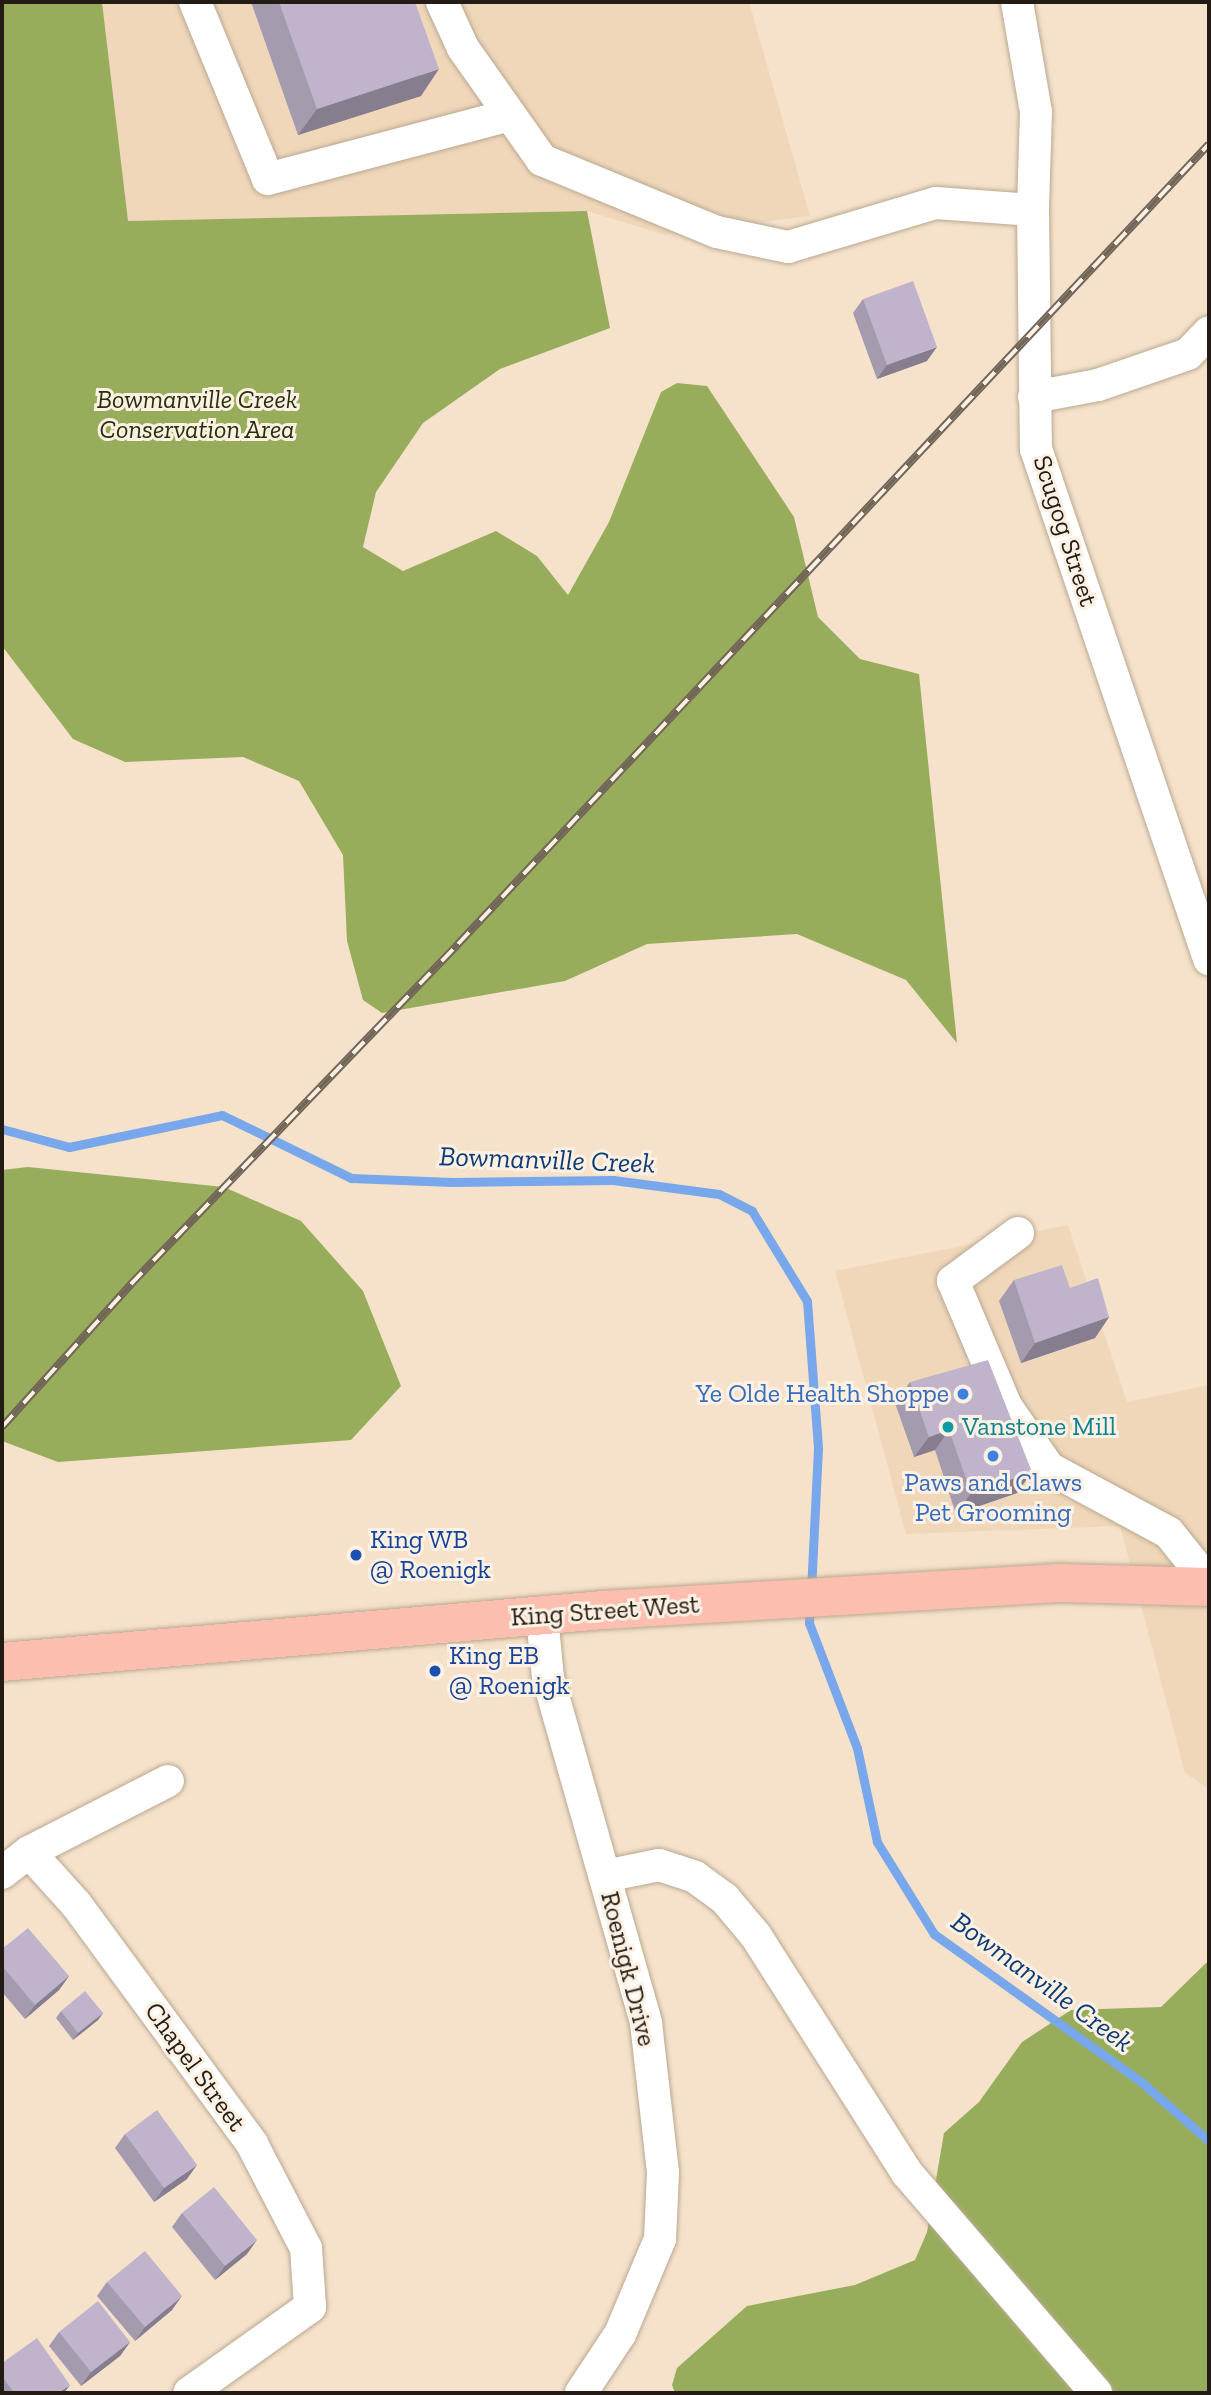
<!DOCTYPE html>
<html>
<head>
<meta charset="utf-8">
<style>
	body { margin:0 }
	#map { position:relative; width:1211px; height:2395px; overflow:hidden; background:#f6e2cb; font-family:"Zilla Slab",serif }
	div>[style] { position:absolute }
	.built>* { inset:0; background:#f0d7ba }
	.forest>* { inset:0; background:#97ad5b }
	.stream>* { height:9px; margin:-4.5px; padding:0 4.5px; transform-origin:4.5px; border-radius:4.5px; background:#78a7eb }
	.roads { filter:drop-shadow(0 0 2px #baa892) drop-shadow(0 0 2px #baa892) }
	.minor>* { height:32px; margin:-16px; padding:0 16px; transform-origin:16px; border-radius:16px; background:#fff }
	.major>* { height:38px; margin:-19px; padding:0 19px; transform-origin:19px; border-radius:19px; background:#fcbeaf }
	.rail>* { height:8px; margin-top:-4px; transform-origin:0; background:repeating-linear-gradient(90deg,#fdf1e3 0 16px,#726658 0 32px); box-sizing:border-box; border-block:2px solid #726658 }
	.wall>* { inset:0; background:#a59baf }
	.shaded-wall>* { inset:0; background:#867e8f }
	.building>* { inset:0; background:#c0b4cc }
	.dots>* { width:19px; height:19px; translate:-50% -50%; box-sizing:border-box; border:4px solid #fdf1e3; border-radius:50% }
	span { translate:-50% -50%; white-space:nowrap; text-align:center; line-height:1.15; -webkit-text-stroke:6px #fdf1e3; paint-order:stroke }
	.park-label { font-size:26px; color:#27300c; font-style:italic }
	.street-label { font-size:26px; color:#231c14 }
	.shop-label { font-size:26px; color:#366cbe }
	.right { translate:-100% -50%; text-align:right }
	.culture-label { font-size:26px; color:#0d838f }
	.left { translate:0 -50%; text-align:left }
	.transit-label { font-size:26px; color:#164399 }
	.water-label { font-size:28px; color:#0d3b77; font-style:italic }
	.frame { position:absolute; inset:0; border:4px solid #231c14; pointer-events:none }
</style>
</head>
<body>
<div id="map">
	<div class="built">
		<i style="clip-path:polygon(102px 2px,749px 2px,810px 216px,665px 235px,587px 211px,128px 221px)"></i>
		<i style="clip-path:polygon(1068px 1225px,1127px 1402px,1209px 1385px,1209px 1789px,1185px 1773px,1120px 1526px,906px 1534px,835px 1271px)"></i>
	</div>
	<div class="forest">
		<i style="clip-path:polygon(2px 2px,102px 2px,128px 221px,587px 211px,610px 328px,500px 369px,423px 423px,376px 492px,363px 547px,403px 571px,496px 531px,537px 556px,568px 595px,609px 522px,661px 392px,677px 383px,707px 386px,794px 517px,818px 617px,860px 659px,919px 674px,957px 1043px,906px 980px,797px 934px,647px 944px,565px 981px,382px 1013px,363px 1000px,347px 941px,343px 855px,299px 781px,243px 757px,125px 762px,73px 739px,2px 646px)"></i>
		<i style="clip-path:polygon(28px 1167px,224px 1187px,301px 1221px,363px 1291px,401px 1386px,351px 1440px,58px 1462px,2px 1441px,2px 1170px)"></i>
		<i style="clip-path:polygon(1206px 1963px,1209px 1963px,1209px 2393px,675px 2393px,672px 2385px,677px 2368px,747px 2306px,855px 2285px,915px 2260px,927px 2232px,944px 2133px,979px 2102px,1022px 2042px,1071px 2010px,1161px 2007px)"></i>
	</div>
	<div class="stream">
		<i style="left:2px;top:1129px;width:69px;rotate:15deg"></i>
		<i style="left:69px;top:1147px;width:156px;rotate:-11.8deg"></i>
		<i style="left:222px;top:1115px;width:144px;rotate:26deg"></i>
		<i style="left:351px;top:1178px;width:101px;rotate:2.3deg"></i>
		<i style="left:452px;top:1182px;width:161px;rotate:-0.7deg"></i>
		<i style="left:613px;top:1180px;width:107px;rotate:7.5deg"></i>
		<i style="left:719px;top:1194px;width:37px;rotate:27deg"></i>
		<i style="left:752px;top:1211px;width:105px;rotate:58.6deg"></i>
		<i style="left:807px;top:1301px;width:147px;rotate:85.7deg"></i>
		<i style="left:818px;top:1448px;width:142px;rotate:92.8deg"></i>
		<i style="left:810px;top:1607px;width:16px;rotate:94deg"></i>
		<i style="left:809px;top:1623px;width:134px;rotate:69deg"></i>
		<i style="left:857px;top:1748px;width:96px;rotate:78deg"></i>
		<i style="left:877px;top:1842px;width:108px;rotate:58.2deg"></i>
		<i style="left:934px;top:1934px;width:252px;rotate:35.5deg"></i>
		<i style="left:1139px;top:2080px;width:93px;rotate:41.1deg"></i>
	</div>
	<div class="roads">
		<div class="minor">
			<i style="left:195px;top:2px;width:191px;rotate:67.6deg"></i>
			<i style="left:268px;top:179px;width:250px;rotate:-14.8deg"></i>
			<i style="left:442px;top:2px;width:51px;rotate:65.5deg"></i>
			<i style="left:463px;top:48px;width:137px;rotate:54.8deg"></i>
			<i style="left:542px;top:160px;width:189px;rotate:22.4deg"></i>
			<i style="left:717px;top:232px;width:73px;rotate:11.9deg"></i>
			<i style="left:788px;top:247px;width:154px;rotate:-16.6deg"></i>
			<i style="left:936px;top:203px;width:97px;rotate:4.1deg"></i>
			<i style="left:1017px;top:2px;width:112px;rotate:80.2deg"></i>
			<i style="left:1036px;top:112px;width:98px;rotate:91.8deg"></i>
			<i style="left:1033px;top:210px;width:239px;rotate:89.3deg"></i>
			<i style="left:1036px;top:449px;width:539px;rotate:71.26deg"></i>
			<i style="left:1034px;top:397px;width:65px;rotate:-10.6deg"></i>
			<i style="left:1098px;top:385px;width:95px;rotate:-19deg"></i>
			<i style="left:1188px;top:354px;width:30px;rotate:-46deg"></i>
			<i style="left:1018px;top:1233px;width:81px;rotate:143.6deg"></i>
			<i style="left:953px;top:1281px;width:136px;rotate:67deg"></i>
			<i style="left:1006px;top:1406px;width:75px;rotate:55.3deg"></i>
			<i style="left:1049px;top:1468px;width:136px;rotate:28.4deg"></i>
			<i style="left:1169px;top:1533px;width:64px;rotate:51.3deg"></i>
			<i style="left:542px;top:1616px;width:62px;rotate:84.5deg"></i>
			<i style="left:548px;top:1678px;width:359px;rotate:74.1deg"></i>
			<i style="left:646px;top:2023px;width:151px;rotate:83.5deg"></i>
			<i style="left:663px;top:2173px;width:66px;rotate:92.6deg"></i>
			<i style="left:660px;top:2239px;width:103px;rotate:112.8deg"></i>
			<i style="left:620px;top:2334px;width:71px;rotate:123.5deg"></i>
			<i style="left:29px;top:1852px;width:70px;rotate:47.9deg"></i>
			<i style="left:76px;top:1904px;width:298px;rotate:53.7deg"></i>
			<i style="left:252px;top:2144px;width:117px;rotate:62.6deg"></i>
			<i style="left:306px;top:2248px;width:59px;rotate:86.1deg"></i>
			<i style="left:310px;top:2307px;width:148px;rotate:144.6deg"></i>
			<i style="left:2px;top:1873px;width:34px;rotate:-38deg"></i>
			<i style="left:29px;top:1852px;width:156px;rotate:-27.1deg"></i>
			<i style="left:605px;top:1876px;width:55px;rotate:-11.5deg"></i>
			<i style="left:659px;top:1865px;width:38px;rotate:18deg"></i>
			<i style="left:695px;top:1877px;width:37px;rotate:36deg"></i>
			<i style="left:725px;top:1899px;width:48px;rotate:50deg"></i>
			<i style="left:756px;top:1936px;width:281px;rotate:57.5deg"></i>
			<i style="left:907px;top:2173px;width:290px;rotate:49.3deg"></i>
		</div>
		<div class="major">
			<i style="left:2px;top:1662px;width:604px;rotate:-4.94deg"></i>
			<i style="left:604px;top:1610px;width:460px;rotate:-3.4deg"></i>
			<i style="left:1063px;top:1583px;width:146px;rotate:1.6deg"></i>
		</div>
	</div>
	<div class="rail">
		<i style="left:2px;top:1427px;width:193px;rotate:-47.9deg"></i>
		<i style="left:131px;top:1284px;width:472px;rotate:-46.1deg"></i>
		<i style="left:458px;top:944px;width:1097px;rotate:-46.81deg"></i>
	</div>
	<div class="wall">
		<i style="clip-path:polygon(251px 2px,415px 2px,421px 96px,298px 135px)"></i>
		<i style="clip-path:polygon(863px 299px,927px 361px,877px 379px,853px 313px)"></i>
		<i style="clip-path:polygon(1014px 1280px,1070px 1288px,1109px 1317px,1095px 1338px,1021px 1363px,999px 1301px)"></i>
		<i style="clip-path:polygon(910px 1382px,1017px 1493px,956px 1514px,935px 1450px,914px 1457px,895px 1403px)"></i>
		<i style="clip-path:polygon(2px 1949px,69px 1976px,59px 1990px,25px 2019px,2px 1992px)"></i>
		<i style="clip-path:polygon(61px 2011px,103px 2013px,98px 2020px,73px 2040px,56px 2018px)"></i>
		<i style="clip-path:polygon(125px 2134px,187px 2179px,154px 2202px,115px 2148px)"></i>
		<i style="clip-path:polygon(182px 2213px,247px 2254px,215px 2280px,172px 2227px)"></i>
		<i style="clip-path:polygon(107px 2282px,172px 2310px,135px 2341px,97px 2296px)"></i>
		<i style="clip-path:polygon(59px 2332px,130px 2342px,120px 2356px,81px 2386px,49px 2346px)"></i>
		<i style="clip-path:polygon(2px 2363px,64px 2393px,2px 2393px)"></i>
	</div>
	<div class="shaded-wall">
		<i style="clip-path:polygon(439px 69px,421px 96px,298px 135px,317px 109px)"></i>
		<i style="clip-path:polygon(937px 347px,927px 361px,877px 379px,887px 365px)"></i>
		<i style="clip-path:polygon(1109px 1317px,1095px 1338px,1021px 1363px,1035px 1343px)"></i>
		<i style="clip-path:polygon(949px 1430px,935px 1450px,914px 1457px,929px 1437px)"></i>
		<i style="clip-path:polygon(1032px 1472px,1017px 1493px,956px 1514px,971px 1493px)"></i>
		<i style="clip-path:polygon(69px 1976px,59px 1990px,25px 2019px,35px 2005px)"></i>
		<i style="clip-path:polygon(103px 2013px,98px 2020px,73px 2040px,78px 2033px)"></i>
		<i style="clip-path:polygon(197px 2165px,187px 2179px,154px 2202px,164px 2188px)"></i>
		<i style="clip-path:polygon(257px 2240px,247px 2254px,215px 2280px,225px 2266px)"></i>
		<i style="clip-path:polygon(182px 2296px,172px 2310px,135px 2341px,145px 2327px)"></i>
		<i style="clip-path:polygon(130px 2342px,120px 2356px,81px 2386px,91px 2372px)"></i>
		<i style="clip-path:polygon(70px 2385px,64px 2393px,58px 2393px)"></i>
	</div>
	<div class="building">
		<i style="clip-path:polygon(279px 2px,415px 2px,439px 69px,317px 109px)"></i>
		<i style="clip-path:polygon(913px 281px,937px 347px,887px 365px,863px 299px)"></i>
		<i style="clip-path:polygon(1062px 1265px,1070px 1288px,1098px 1278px,1109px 1317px,1035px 1343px,1014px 1280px)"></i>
		<i style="clip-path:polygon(988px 1360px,1032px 1472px,971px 1493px,949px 1430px,929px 1437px,910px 1382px)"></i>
		<i style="clip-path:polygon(28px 1928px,69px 1976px,35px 2005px,2px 1966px,2px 1949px)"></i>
		<i style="clip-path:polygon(85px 1991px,103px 2013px,78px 2033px,61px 2011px)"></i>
		<i style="clip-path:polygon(157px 2110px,197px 2165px,164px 2188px,125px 2134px)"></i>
		<i style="clip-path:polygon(214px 2187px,257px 2240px,225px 2266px,182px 2213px)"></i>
		<i style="clip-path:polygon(145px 2251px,182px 2296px,145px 2327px,107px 2282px)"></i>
		<i style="clip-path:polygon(98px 2301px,130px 2342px,91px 2372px,59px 2332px)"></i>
		<i style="clip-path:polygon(37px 2338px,70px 2385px,58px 2393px,14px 2393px,2px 2376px,2px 2363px)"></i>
	</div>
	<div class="dots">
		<i style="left:963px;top:1394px;background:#3f7fe0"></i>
		<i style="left:948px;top:1427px;background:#0f9aa8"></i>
		<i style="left:993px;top:1456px;background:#3f7fe0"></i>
		<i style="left:356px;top:1555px;background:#1a4fb4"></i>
		<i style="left:435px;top:1671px;background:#1a4fb4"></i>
	</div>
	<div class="park-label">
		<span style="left:197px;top:415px">Bowmanville Creek<br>Conservation Area</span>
	</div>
	<div class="street-label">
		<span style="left:1065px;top:531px;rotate:72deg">Scugog Street</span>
		<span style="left:605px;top:1611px;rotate:-4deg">King Street West</span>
		<span style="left:628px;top:1969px;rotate:76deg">Roenigk Drive</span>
		<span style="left:195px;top:2067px;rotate:54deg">Chapel Street</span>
	</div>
	<div class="shop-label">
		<span class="right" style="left:949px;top:1394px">Ye Olde Health Shoppe</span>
		<span style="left:993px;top:1498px">Paws and Claws<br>Pet Grooming</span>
	</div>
	<div class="culture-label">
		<span class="left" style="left:962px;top:1427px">Vanstone Mill</span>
	</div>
	<div class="transit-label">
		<span class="left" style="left:370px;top:1555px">King WB<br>@ Roenigk</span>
		<span class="left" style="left:449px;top:1671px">King EB<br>@ Roenigk</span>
	</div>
	<div class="water-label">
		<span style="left:547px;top:1160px;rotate:2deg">Bowmanville Creek</span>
		<span style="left:1042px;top:1982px;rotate:36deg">Bowmanville Creek</span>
	</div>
	<div class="frame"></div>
</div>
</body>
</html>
